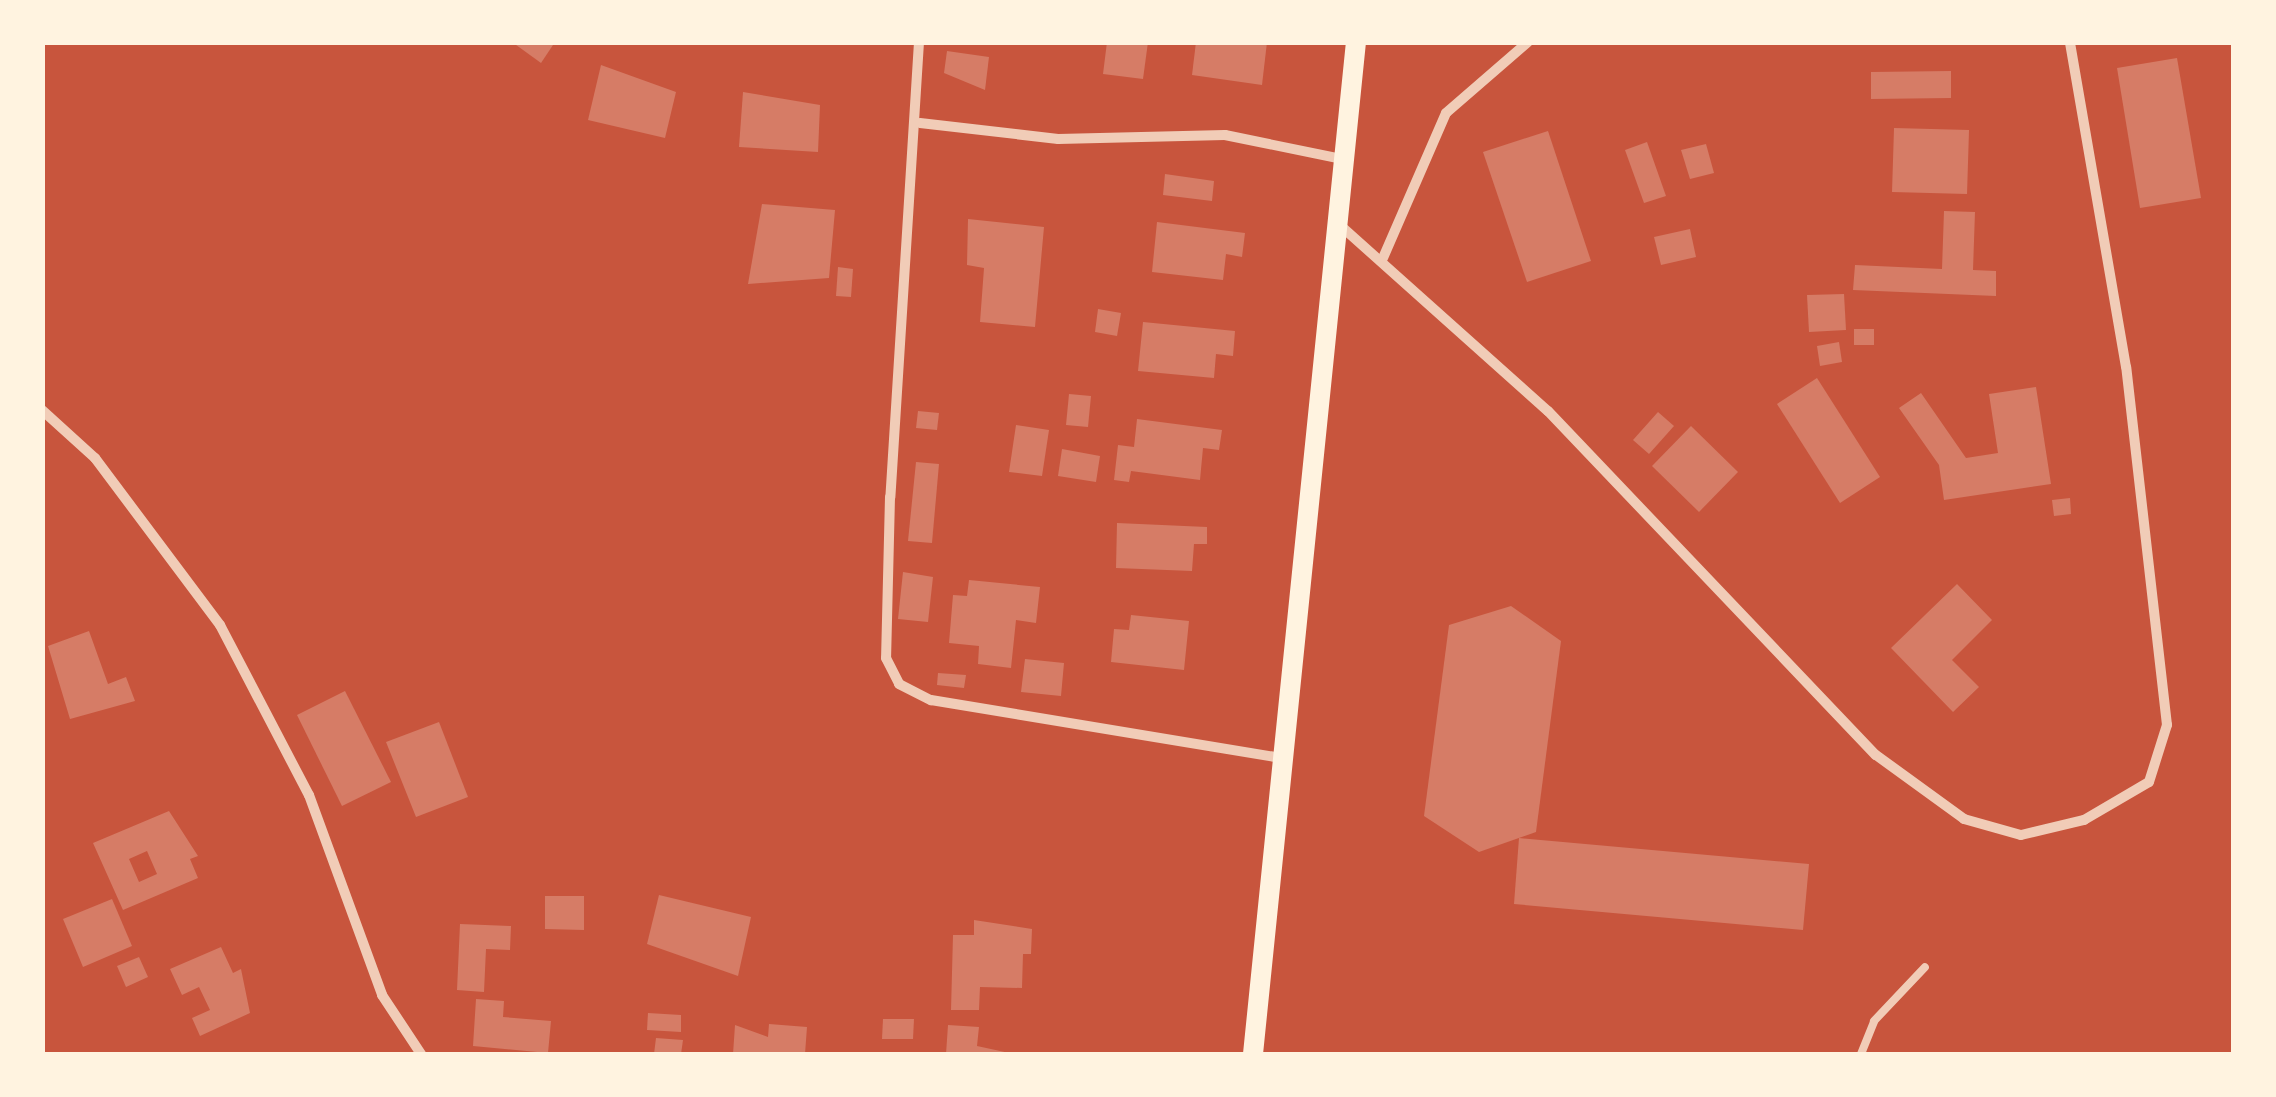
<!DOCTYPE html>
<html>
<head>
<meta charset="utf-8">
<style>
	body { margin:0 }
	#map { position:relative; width:2276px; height:1097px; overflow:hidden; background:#c8553d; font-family:"Fira Sans Condensed",sans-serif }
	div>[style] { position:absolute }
	.building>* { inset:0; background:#d67c66 }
	.service>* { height:8px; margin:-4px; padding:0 4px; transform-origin:4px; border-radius:4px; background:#f1ccb7 }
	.minor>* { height:10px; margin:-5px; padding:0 5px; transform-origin:5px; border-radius:5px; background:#f1ccb7 }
	.secondary>* { height:20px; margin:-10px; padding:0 10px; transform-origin:10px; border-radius:10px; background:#fff3e0 }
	span { translate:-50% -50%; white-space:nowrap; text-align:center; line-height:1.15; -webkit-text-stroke:10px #fff3e0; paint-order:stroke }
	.frame { position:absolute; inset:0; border:45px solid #fff3e0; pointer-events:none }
</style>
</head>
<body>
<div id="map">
	<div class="building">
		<i style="clip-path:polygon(512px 42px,555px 42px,541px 63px)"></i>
		<i style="clip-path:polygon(1107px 42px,1148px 42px,1143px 79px,1103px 74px)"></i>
		<i style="clip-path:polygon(1196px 42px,1267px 42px,1262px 85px,1192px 75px)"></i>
		<i style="clip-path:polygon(947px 51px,989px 57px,985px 90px,944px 73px)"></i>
		<i style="clip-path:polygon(2177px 58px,2201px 198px,2140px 208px,2117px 68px)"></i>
		<i style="clip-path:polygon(601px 65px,676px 92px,665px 138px,588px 120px)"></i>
		<i style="clip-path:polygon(1951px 71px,1951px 98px,1871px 99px,1871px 72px)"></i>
		<i style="clip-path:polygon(743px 92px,820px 105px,818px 152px,739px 147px)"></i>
		<i style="clip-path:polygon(1894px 128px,1969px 130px,1967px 194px,1892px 192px)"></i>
		<i style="clip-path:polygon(1548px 131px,1591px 261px,1527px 282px,1483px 152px)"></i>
		<i style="clip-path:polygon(1647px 142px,1666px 196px,1644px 203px,1625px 150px)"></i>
		<i style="clip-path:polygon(1706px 144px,1714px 173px,1690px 179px,1681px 150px)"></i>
		<i style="clip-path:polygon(1165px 174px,1214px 181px,1212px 201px,1163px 195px)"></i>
		<i style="clip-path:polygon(762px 204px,835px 210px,829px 278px,748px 284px)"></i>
		<i style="clip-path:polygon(1944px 211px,1975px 212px,1973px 270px,1996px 271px,1996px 296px,1853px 290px,1855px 265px,1942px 269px)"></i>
		<i style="clip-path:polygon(968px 219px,1044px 227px,1035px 327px,980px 322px,984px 268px,967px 265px)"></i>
		<i style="clip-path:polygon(1157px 222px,1245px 233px,1242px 257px,1226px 254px,1223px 280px,1152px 272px)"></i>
		<i style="clip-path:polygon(1690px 229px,1696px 257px,1661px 265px,1654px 237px)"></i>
		<i style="clip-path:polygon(838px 267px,853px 269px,851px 297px,836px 296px)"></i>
		<i style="clip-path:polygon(1844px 294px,1846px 330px,1809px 332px,1807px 295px)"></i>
		<i style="clip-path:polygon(1098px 309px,1121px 313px,1117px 336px,1095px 332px)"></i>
		<i style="clip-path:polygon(1143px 322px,1235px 331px,1233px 356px,1216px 354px,1214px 378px,1138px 371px)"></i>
		<i style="clip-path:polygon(1854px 329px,1874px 329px,1874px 345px,1854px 345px)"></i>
		<i style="clip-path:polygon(1839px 342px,1842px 362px,1820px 366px,1817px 346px)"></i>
		<i style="clip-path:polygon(1817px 378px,1880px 477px,1840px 503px,1777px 404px)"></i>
		<i style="clip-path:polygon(2036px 387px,2051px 484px,1944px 500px,1939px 465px,1899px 408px,1921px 393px,1966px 458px,1998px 453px,1989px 394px)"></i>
		<i style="clip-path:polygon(1069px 394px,1091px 396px,1088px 427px,1066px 425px)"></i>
		<i style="clip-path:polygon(918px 411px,939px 413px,937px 430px,916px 428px)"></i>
		<i style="clip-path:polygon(1658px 412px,1674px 426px,1649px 454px,1633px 440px)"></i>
		<i style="clip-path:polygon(1137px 419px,1222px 430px,1219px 450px,1203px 448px,1200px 480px,1131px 471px,1129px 482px,1114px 480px,1118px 445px,1134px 447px)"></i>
		<i style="clip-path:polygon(1016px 425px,1049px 430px,1042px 476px,1009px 472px)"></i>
		<i style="clip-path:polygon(1691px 426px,1738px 472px,1699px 512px,1652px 466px)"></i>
		<i style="clip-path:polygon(1062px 449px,1100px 456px,1096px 482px,1058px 476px)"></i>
		<i style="clip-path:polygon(916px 462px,939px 464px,932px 543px,908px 541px)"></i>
		<i style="clip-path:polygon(2070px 498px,2071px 514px,2054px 516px,2052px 500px)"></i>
		<i style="clip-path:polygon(1117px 523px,1207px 527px,1207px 544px,1194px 544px,1192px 571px,1116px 568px)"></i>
		<i style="clip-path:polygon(903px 572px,933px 577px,928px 622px,898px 619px)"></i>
		<i style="clip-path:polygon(969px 580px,1040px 587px,1036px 623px,1016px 620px,1011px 668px,978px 664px,979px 646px,949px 643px,953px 595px,967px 596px)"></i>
		<i style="clip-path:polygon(1957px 584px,1992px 620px,1952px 660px,1979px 687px,1953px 712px,1891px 648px)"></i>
		<i style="clip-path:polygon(1511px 606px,1561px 641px,1536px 832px,1479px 852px,1424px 816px,1449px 625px)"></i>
		<i style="clip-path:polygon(1131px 615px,1189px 621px,1184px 670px,1111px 662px,1114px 629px,1129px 630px)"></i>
		<i style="clip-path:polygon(89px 631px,108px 684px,126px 677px,135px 701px,70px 719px,48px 646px)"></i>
		<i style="clip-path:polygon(1025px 659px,1064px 663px,1061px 696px,1021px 692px)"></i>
		<i style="clip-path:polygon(938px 673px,966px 675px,964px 688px,937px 685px)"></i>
		<i style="clip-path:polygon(345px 691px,391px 782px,342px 806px,297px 715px)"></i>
		<i style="clip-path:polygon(439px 722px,468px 797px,416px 817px,386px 742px)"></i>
		<i style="clip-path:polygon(evenodd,169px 811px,198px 856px,190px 859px,198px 878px,123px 910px,93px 843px,169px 811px,147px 851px,157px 874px,139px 882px,129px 859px,147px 851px)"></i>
		<i style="clip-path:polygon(1519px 838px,1809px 864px,1803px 930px,1514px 904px)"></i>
		<i style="clip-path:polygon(659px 895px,751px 917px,738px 976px,647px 944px)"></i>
		<i style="clip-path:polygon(545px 896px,584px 896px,584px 930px,545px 929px)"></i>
		<i style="clip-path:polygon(112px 899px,132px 946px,83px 967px,63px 919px)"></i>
		<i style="clip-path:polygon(974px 920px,1032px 929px,1031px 954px,1023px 954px,1022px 988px,980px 987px,979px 1010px,951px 1010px,953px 935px,974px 935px)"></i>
		<i style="clip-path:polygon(460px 924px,511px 926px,510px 950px,486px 949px,484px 992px,457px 990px)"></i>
		<i style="clip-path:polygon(221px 947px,233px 973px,241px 969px,250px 1013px,200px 1036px,192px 1018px,210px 1010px,199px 987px,182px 995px,170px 969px)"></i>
		<i style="clip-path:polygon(139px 957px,148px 977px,126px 987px,117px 966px)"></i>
		<i style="clip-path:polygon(476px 999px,504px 1001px,503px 1017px,551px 1021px,548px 1053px,473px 1046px)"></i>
		<i style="clip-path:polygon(648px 1013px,681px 1015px,681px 1032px,647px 1030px)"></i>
		<i style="clip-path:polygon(883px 1019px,914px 1019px,913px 1039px,882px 1039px)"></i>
		<i style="clip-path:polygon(769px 1024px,807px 1027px,805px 1054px,733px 1054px,735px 1025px,768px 1037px)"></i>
		<i style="clip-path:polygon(948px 1025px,979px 1027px,977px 1046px,1014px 1054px,946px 1054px)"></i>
		<i style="clip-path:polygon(656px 1038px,683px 1040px,681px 1054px,654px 1054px)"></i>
	</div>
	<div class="service">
		<i style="left:1861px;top:1054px;width:35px;rotate:-68deg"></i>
		<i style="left:1874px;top:1021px;width:74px;rotate:-46.6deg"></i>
	</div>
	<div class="minor">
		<i style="left:919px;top:42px;width:456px;rotate:93.6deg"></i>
		<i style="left:890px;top:497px;width:161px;rotate:91.4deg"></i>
		<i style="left:886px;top:658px;width:29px;rotate:63deg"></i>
		<i style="left:899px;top:684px;width:36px;rotate:27deg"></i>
		<i style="left:931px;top:700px;width:357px;rotate:9.4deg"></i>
		<i style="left:920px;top:123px;width:139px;rotate:6.6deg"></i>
		<i style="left:1058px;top:139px;width:167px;rotate:-1.4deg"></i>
		<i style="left:1225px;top:135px;width:125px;rotate:11.6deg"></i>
		<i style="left:1342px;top:227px;width:276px;rotate:41.8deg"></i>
		<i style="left:1548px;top:411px;width:475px;rotate:46.4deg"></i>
		<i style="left:1876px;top:755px;width:109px;rotate:36deg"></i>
		<i style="left:1964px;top:819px;width:59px;rotate:15.7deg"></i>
		<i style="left:2021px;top:835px;width:65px;rotate:-13.4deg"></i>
		<i style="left:2084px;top:820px;width:75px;rotate:-30.3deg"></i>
		<i style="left:2149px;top:782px;width:60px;rotate:-72.5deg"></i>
		<i style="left:2167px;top:725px;width:360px;rotate:-96.5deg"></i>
		<i style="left:2126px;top:367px;width:330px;rotate:-99.8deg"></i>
		<i style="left:1383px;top:258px;width:158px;rotate:-66.5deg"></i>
		<i style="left:1446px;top:113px;width:108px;rotate:-40.9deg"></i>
		<i style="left:42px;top:410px;width:72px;rotate:42.2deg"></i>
		<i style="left:95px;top:458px;width:209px;rotate:53.2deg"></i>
		<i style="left:220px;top:625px;width:192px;rotate:62.4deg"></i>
		<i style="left:309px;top:795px;width:213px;rotate:69.9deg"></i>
		<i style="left:382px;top:995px;width:71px;rotate:56.5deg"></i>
	</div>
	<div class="secondary">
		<i style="left:1253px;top:1054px;width:1017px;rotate:-84.19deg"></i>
	</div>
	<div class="frame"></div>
</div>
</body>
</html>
